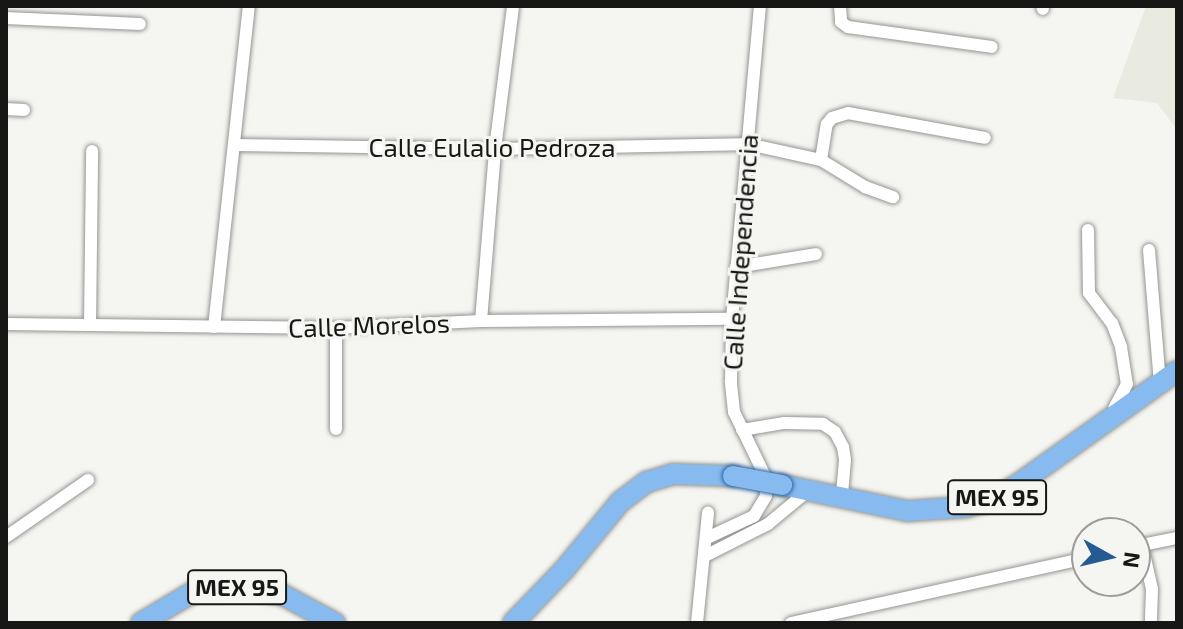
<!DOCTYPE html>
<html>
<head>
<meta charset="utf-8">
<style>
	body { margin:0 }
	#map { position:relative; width:1183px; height:629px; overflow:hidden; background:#f5f6f2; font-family:"Exo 2",sans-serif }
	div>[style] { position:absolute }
	.built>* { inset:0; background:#e9ebe0 }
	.roads { filter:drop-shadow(0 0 2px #949592) drop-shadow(0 0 2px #949592) }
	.street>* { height:12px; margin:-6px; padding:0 6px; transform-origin:6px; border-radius:6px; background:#fff }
	.primary>* { height:20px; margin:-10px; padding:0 10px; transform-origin:10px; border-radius:10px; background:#87bbf0 }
	.bridges { filter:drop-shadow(0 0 2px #2c649d) drop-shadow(0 0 2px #2c649d) }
	.primary-bridge>* { height:20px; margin:-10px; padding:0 10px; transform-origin:10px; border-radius:10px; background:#87bbf0 }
	span { translate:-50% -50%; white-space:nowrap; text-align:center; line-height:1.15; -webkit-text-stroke:6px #f5f6f2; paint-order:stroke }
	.shield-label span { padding:2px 6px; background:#f5f6f2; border:2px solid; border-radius:6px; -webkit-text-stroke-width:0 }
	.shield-label { font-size:24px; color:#171716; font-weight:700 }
	.street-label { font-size:26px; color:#171716 }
	.frame { position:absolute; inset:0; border:8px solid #171716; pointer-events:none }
	.north { position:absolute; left:1071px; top:517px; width:80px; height:80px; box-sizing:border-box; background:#f5f6f2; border:2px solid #9c9d9a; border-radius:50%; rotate:98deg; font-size:22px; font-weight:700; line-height:32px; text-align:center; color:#171716 }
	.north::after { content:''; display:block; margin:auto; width:28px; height:36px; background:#255b93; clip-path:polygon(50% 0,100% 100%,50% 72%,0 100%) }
</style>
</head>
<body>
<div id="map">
	<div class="built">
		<i style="clip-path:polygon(1146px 6px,1177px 6px,1177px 130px,1157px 103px,1113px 98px)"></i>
	</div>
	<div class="roads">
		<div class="street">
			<i style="left:840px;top:6px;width:16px;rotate:86deg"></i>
			<i style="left:841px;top:22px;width:9px;rotate:36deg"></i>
			<i style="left:848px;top:27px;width:145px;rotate:7.9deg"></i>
			<i style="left:1042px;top:6px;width:3px;rotate:72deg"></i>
			<i style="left:6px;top:18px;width:134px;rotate:2.6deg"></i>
			<i style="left:6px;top:109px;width:18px;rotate:3deg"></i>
			<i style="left:236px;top:145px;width:259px;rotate:0.9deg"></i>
			<i style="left:495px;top:149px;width:253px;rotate:-1.1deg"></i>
			<i style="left:748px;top:144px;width:75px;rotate:12.4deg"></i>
			<i style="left:821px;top:160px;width:52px;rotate:31.5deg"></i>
			<i style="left:865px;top:187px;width:30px;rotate:20deg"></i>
			<i style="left:821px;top:160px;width:36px;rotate:-81deg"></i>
			<i style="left:827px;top:124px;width:8px;rotate:-50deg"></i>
			<i style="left:832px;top:118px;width:17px;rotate:-17deg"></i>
			<i style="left:848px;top:113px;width:139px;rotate:10.3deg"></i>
			<i style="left:1088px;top:230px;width:63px;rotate:89.1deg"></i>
			<i style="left:1089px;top:293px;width:38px;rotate:53deg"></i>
			<i style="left:1112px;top:323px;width:26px;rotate:69deg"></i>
			<i style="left:1121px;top:347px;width:37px;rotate:81deg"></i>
			<i style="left:1127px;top:384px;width:27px;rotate:118deg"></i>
			<i style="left:1149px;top:250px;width:133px;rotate:85.3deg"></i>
			<i style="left:736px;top:267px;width:81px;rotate:-9.2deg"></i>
			<i style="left:481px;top:321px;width:173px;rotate:-85.3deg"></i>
			<i style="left:495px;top:149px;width:144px;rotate:-82.8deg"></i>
			<i style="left:6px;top:324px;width:330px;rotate:0.7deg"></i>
			<i style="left:336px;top:328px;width:145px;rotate:-2.8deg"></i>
			<i style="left:481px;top:321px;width:251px;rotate:-0.5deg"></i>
			<i style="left:90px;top:325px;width:174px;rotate:-89.3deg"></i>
			<i style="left:214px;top:327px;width:323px;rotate:-83.8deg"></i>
			<i style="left:336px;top:429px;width:101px;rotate:-90deg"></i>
			<i style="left:742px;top:430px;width:43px;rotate:-9.5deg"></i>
			<i style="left:784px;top:423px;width:39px;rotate:1deg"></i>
			<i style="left:823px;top:424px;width:14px;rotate:34deg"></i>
			<i style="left:835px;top:432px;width:17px;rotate:62deg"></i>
			<i style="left:843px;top:447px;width:13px;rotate:81deg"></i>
			<i style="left:845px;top:460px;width:35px;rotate:95deg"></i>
			<i style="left:6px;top:537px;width:100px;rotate:-34.8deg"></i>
			<i style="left:707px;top:538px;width:52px;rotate:-25.1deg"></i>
			<i style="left:754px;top:516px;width:23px;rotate:-59deg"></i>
			<i style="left:766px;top:496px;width:20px;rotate:-93deg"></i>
			<i style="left:765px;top:476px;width:71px;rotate:-115.8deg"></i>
			<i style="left:734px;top:412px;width:31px;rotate:-96deg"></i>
			<i style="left:731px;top:381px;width:62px;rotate:-89.1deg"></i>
			<i style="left:732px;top:319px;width:314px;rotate:-84.9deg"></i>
			<i style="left:1142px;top:545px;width:45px;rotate:77.2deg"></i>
			<i style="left:1152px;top:589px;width:34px;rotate:92deg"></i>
			<i style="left:1137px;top:546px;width:41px;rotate:-11.3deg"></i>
			<i style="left:705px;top:556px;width:71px;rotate:-26.9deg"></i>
			<i style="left:768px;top:524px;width:53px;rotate:-39.7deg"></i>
			<i style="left:697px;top:623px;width:111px;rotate:-84.3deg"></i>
			<i style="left:791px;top:623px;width:303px;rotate:-12.4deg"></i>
		</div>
		<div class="primary">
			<i style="left:782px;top:485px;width:128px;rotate:11.7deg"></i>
			<i style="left:907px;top:511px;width:60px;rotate:-3.8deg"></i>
			<i style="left:967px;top:507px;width:27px;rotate:-17deg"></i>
			<i style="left:993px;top:499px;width:28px;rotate:-30deg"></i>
			<i style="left:1017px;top:485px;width:196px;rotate:-35.5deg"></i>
			<i style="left:141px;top:623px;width:63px;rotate:-30.7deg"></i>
			<i style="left:195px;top:591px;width:51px;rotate:-4.5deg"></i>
			<i style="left:246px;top:587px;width:38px;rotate:12deg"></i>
			<i style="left:283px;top:595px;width:59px;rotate:28.3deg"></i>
			<i style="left:513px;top:623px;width:74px;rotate:-46.1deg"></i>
			<i style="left:564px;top:570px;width:88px;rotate:-50.5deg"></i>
			<i style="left:620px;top:502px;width:34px;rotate:-37deg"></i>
			<i style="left:647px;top:482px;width:27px;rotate:-17deg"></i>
			<i style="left:673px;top:474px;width:60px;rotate:1.9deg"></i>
		</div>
	</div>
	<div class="bridges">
		<div class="primary-bridge">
			<i style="left:733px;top:476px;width:50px;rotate:10.4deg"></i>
		</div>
	</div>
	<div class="shield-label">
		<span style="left:997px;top:497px">MEX 95</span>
		<span style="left:237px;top:587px">MEX 95</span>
	</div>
	<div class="street-label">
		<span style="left:492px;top:147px">Calle Eulalio Pedroza</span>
		<span style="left:740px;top:252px;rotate:-86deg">Calle Independencia</span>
		<span style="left:369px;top:325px;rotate:-2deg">Calle Morelos</span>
	</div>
	<div class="frame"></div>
	<div class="north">N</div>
</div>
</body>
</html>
